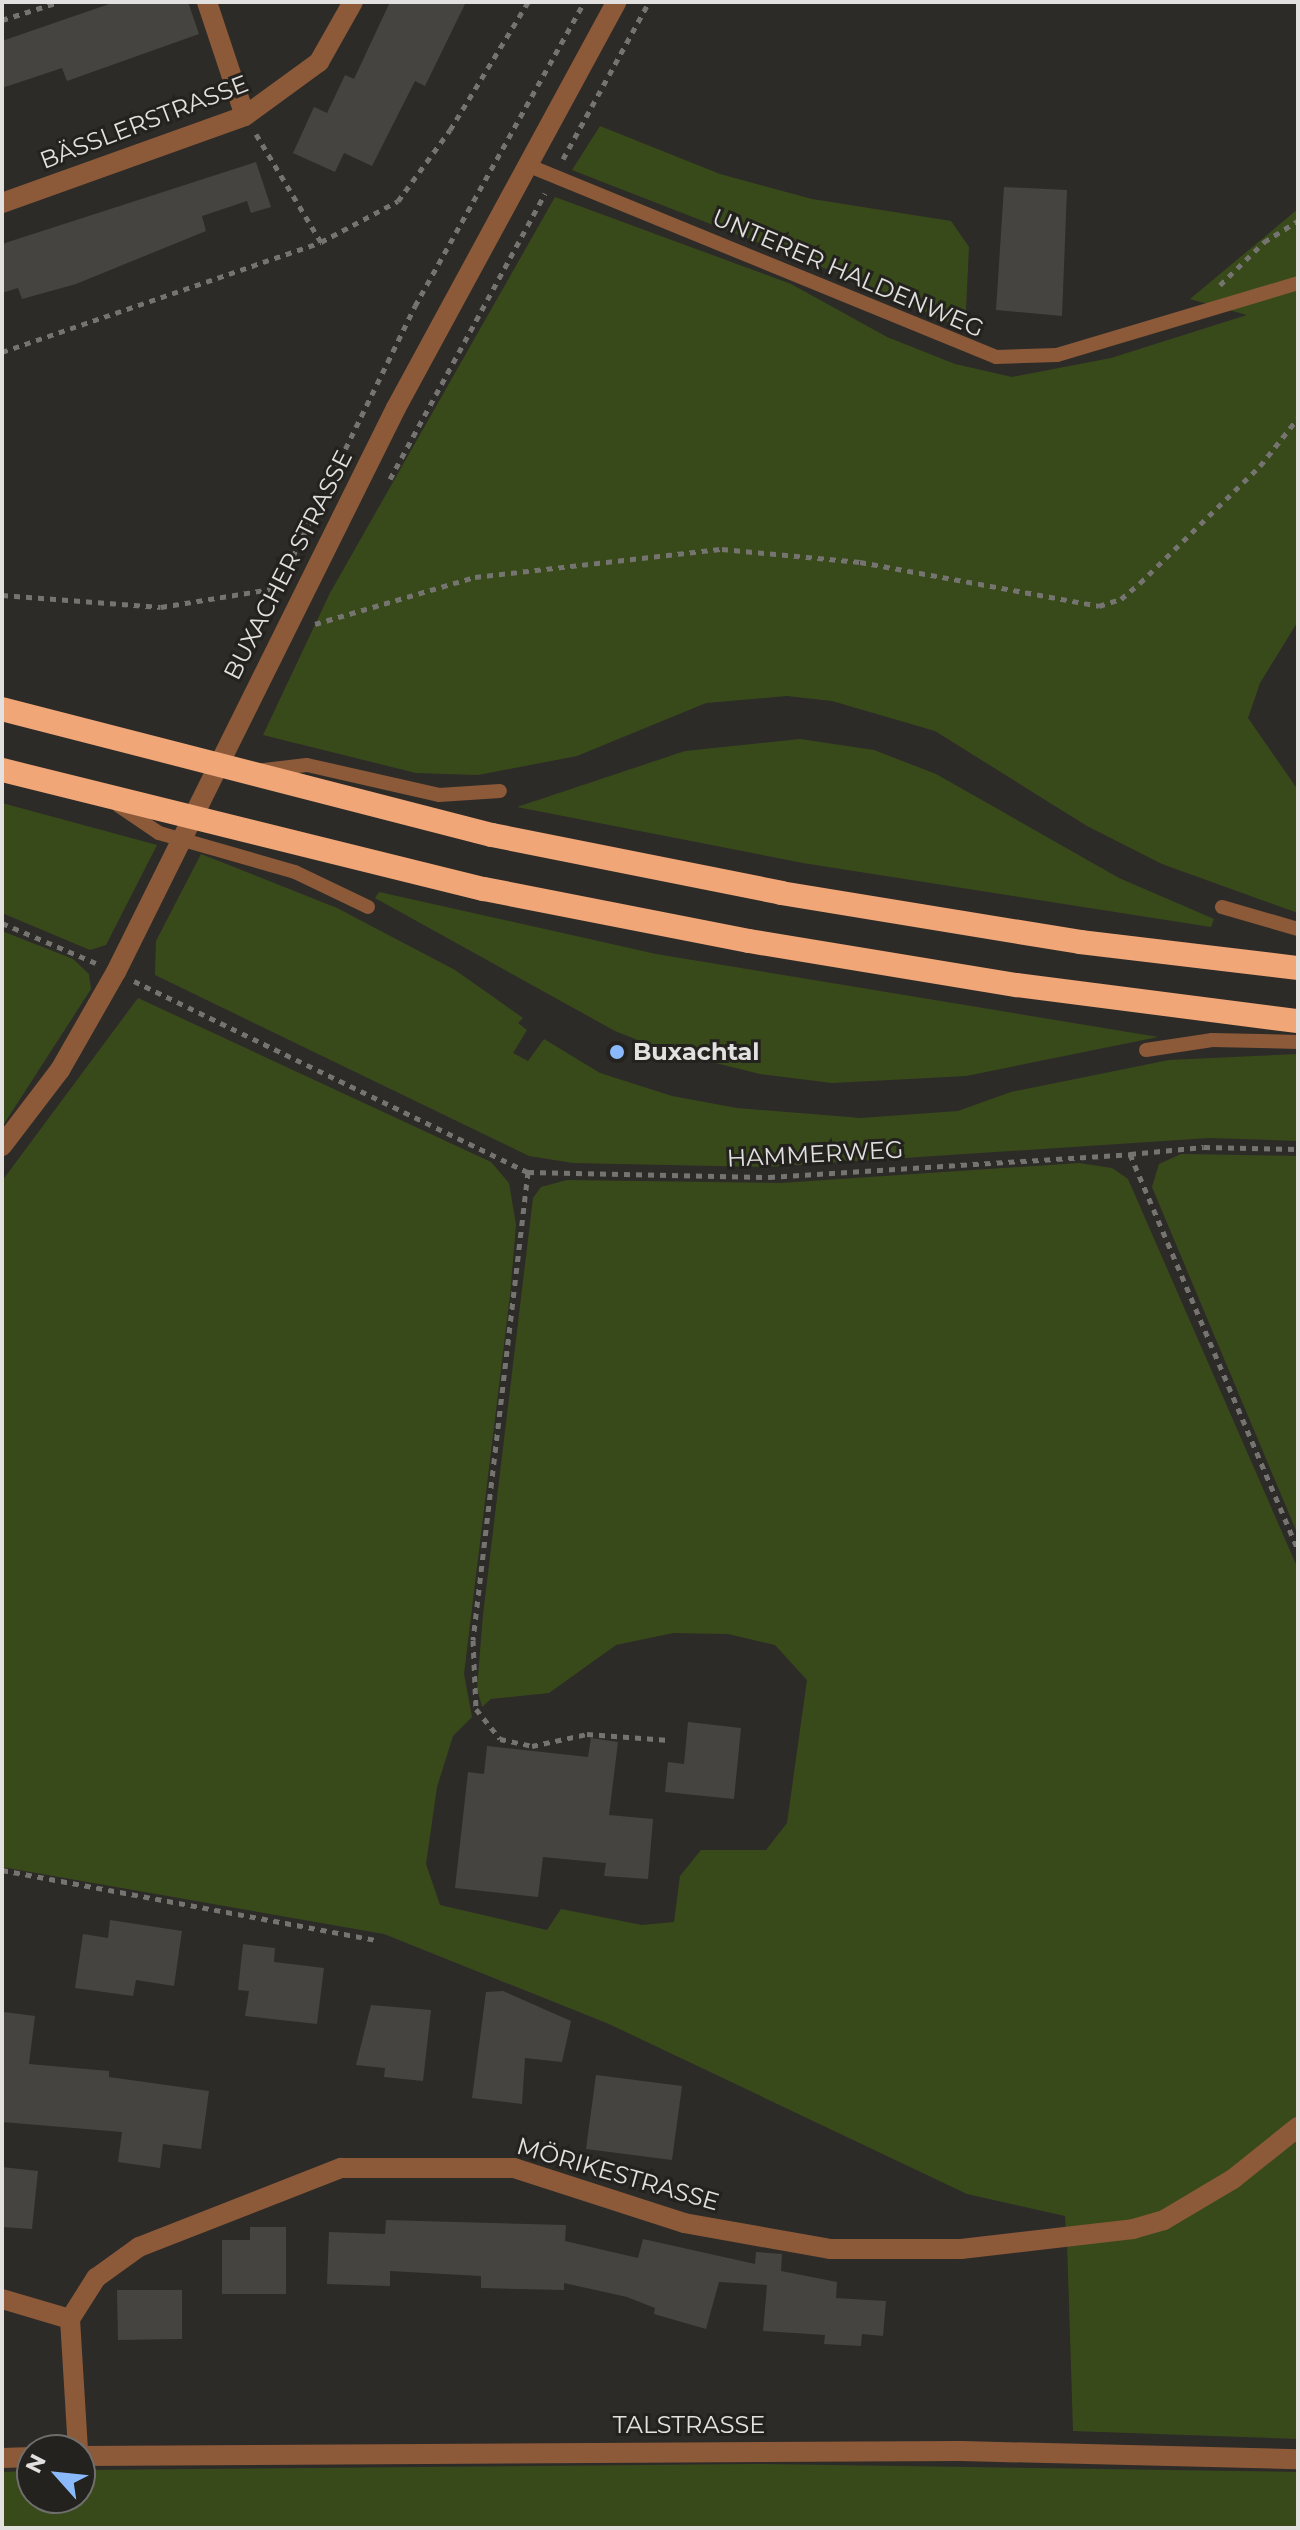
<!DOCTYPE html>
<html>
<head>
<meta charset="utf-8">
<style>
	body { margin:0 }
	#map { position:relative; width:1300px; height:2530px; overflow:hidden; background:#2d2b28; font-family:Montserrat,sans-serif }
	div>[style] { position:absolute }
	.green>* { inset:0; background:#394a1a }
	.building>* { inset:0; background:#464441 }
	.path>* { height:5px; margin-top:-2.5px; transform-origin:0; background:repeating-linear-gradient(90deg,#757471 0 6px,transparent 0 12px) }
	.service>* { height:14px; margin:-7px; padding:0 7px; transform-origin:7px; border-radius:7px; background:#8c5a39 }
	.pedestrian>* { height:20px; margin:-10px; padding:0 10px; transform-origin:10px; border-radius:10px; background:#8c5a39 }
	.minor>* { height:20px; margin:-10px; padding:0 10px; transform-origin:10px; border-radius:10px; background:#8c5a39 }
	.tertiary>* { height:20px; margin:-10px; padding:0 10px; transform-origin:10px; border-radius:10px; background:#8c5a39 }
	.motorway>* { height:24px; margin:-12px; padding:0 12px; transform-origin:12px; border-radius:12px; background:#f1a677 }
	.dots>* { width:22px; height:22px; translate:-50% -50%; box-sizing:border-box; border:4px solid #23221f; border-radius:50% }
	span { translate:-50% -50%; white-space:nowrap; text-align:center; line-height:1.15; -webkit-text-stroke:6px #23221f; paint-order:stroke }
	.street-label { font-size:24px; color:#e2e1df }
	.poi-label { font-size:24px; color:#e2e1df; font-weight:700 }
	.left { translate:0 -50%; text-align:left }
	.frame { position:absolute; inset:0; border:4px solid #e2e1df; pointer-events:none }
	.north { position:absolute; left:16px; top:2434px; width:80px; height:80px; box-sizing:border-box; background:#23221f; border:2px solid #6f6e6c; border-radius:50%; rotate:297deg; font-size:22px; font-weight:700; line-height:32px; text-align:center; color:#e2e1df }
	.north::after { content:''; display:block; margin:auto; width:28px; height:36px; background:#8bbafc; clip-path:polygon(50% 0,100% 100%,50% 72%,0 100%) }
</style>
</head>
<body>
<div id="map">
	<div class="green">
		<i style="clip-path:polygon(600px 126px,720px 174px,812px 199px,951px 221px,969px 247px,965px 330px,860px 282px,572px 170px)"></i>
		<i style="clip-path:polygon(555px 197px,791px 284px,887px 337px,955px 364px,1012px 377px,1111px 358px,1247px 315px,1190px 299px,1298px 209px,1298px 621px,1260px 683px,1248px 718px,1298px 790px,1298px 913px,1162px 864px,1087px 826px,935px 731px,832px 701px,787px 696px,706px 703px,577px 756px,478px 775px,416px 773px,263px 735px,330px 593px)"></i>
		<i style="clip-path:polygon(800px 739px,874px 750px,936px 774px,1119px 878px,1214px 919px,1211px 927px,803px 863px,517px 807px,685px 751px)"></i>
		<i style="clip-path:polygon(2px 803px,157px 845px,106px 945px,90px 950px,2px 913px)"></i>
		<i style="clip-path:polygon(201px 854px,337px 908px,455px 970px,523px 1018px,518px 1023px,527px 1030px,513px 1053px,528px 1061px,544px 1039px,600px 1073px,672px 1096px,737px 1108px,861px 1118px,958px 1111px,1011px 1092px,1169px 1060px,1298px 1054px,1298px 1141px,1209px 1138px,767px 1167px,573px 1163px,529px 1156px,155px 975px,156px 941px)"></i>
		<i style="clip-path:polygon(379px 892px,656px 954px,1158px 1037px,966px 1076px,832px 1083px,760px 1074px,663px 1050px,615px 1031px,375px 898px)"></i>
		<i style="clip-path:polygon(2px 931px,73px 959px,89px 974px,91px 989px,2px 1127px)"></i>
		<i style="clip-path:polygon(138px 998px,491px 1162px,509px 1183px,516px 1225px,510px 1295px,464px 1674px,472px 1717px,453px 1736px,437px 1787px,426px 1864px,440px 1905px,547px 1930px,561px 1909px,642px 1925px,674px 1922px,680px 1876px,701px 1850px,766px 1850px,787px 1823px,807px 1680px,775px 1645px,728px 1634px,673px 1633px,616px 1645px,549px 1693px,491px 1699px,482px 1707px,477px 1688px,483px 1615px,533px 1198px,541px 1187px,567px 1180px,781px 1183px,1079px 1163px,1112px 1168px,1128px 1179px,1298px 1569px,1298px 2120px,1238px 2167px,1162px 2214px,1066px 2231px,1065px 2216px,967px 2194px,609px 2024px,384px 1934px,2px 1867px,2px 1181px)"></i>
		<i style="clip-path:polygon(1181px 1154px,1298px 1156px,1298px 1535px,1152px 1187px,1159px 1164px)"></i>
		<i style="clip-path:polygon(1298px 2136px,1298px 2439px,1073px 2431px,1067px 2241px,1148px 2230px)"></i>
		<i style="clip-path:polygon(756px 2464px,1298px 2472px,1298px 2528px,2px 2528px,2px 2472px,32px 2471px,32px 2498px,80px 2498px,80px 2470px)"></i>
	</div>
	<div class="building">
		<i style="clip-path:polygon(115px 2px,188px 2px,199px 34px,67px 81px,62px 68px,2px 88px,2px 41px)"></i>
		<i style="clip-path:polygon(390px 2px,466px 2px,425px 86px,415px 81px,372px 166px,344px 153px,335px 172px,293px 153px,314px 107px,327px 113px,345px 75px,354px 79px)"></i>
		<i style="clip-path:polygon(256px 162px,271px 207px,251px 213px,247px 201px,202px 216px,206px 231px,76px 284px,22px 299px,18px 288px,2px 293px,2px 244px)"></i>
		<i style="clip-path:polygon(1004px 187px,1067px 190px,1062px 316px,996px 310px)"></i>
		<i style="clip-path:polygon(688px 1722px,741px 1728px,734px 1799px,665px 1792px,668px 1762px,684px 1764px)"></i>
		<i style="clip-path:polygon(591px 1738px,618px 1742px,609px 1815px,653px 1819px,648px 1879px,604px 1876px,606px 1863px,543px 1857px,538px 1897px,455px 1888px,468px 1772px,484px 1774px,487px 1746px,588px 1757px)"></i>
		<i style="clip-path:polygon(110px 1920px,182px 1931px,174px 1986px,136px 1980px,133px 1996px,75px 1988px,83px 1934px,108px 1938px)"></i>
		<i style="clip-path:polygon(243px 1944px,275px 1948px,274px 1962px,324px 1968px,317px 2024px,245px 2016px,249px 1991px,238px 1990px)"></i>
		<i style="clip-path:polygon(503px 1991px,571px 2021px,562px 2062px,525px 2058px,522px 2104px,472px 2098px,486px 1992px)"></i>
		<i style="clip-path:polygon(371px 2005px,431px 2010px,423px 2081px,384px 2077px,385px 2068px,356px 2065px)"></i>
		<i style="clip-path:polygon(4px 2012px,35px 2016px,29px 2064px,109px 2071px,109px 2077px,209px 2091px,201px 2149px,163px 2144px,160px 2168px,118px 2162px,122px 2132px,2px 2122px)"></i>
		<i style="clip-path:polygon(596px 2075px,682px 2086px,672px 2160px,586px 2149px)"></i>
		<i style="clip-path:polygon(2px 2167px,38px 2171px,32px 2229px,2px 2227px)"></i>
		<i style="clip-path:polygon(386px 2220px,566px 2225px,565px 2241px,638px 2258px,643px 2239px,755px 2264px,756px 2252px,782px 2254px,781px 2271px,837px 2282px,836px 2298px,886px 2301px,883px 2336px,862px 2334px,861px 2346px,824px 2344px,825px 2335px,763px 2331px,767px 2285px,719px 2282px,706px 2329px,654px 2314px,655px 2308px,627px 2297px,564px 2283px,564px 2290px,481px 2288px,481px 2276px,390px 2271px,390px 2286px,327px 2284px,329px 2232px,385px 2234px)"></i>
		<i style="clip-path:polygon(250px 2227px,286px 2227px,286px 2294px,222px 2294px,222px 2240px,250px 2240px)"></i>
		<i style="clip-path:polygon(117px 2290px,182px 2290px,182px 2339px,118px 2340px)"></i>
	</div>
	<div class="path">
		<i style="left:2px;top:20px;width:60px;rotate:-17.5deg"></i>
		<i style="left:256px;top:134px;width:126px;rotate:59deg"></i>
		<i style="left:321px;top:242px;width:87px;rotate:-28deg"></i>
		<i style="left:398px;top:201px;width:88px;rotate:-53.8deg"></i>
		<i style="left:450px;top:130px;width:150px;rotate:-58.6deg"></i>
		<i style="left:563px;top:159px;width:179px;rotate:-61.3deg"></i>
		<i style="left:1220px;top:285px;width:62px;rotate:-44.3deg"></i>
		<i style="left:1264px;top:242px;width:40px;rotate:-32deg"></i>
		<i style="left:2px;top:352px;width:337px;rotate:-19deg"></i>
		<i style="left:390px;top:479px;width:325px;rotate:-61.5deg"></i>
		<i style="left:277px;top:589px;width:315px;rotate:-64deg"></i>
		<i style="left:415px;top:306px;width:348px;rotate:-60.9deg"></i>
		<i style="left:2px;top:595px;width:159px;rotate:4.3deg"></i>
		<i style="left:161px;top:607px;width:118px;rotate:-9.3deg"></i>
		<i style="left:315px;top:624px;width:167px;rotate:-16.4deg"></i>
		<i style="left:475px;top:577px;width:249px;rotate:-6.5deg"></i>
		<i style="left:722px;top:549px;width:139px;rotate:5.4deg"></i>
		<i style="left:860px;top:562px;width:243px;rotate:10.4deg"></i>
		<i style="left:1099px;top:606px;width:23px;rotate:-18deg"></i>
		<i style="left:1121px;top:599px;width:25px;rotate:-40deg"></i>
		<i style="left:1140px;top:583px;width:168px;rotate:-44.3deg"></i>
		<i style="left:1260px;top:466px;width:61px;rotate:-51.6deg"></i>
		<i style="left:2px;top:923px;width:102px;rotate:23.1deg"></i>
		<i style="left:134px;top:981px;width:438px;rotate:25.9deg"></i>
		<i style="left:528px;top:1172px;width:241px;rotate:1.2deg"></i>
		<i style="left:769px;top:1177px;width:362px;rotate:-3.6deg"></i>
		<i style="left:1130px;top:1154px;width:430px;rotate:67deg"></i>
		<i style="left:1130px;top:1154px;width:74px;rotate:-5.4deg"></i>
		<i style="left:1204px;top:1147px;width:94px;rotate:1.2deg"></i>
		<i style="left:528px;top:1172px;width:471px;rotate:96.7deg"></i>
		<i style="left:473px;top:1640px;width:69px;rotate:87.5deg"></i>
		<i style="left:476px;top:1709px;width:38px;rotate:51deg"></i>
		<i style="left:500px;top:1739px;width:33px;rotate:12deg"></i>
		<i style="left:532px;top:1746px;width:56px;rotate:-12.3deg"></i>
		<i style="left:587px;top:1734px;width:82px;rotate:4.2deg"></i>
		<i style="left:2px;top:1870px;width:381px;rotate:10.6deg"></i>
	</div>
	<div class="service">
		<i style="left:527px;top:165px;width:507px;rotate:22.26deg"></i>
		<i style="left:996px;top:357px;width:61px;rotate:-1.9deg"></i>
		<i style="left:1057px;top:355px;width:252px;rotate:-16.6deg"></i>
		<i style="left:264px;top:770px;width:43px;rotate:-6.6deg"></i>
		<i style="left:307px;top:765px;width:135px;rotate:12.8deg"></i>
		<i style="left:439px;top:795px;width:61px;rotate:-3.8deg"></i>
		<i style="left:119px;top:806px;width:48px;rotate:34deg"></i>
		<i style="left:159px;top:833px;width:141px;rotate:16deg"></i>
		<i style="left:295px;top:872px;width:81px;rotate:25.6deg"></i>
		<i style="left:1222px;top:907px;width:79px;rotate:16.1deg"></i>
		<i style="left:1146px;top:1050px;width:67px;rotate:-8.6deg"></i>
		<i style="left:1212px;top:1040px;width:86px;rotate:1.3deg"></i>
	</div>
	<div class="pedestrian">
		<i style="left:207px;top:2px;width:120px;rotate:71.6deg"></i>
	</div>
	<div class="minor">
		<i style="left:2px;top:203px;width:258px;rotate:-19.7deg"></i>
		<i style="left:245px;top:116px;width:92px;rotate:-36.1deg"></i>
		<i style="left:319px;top:62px;width:69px;rotate:-60.5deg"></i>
		<i style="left:2px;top:1146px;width:96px;rotate:-52.7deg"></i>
		<i style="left:60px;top:1070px;width:113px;rotate:-60.3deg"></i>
		<i style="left:116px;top:972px;width:630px;rotate:-63.6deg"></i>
		<i style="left:396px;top:408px;width:462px;rotate:-61.5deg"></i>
		<i style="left:2px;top:2299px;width:71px;rotate:16.4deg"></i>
		<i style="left:78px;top:2450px;width:131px;rotate:-93.5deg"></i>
		<i style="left:70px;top:2319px;width:49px;rotate:-57.6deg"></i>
		<i style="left:96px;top:2278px;width:53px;rotate:-35.8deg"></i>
		<i style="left:139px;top:2247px;width:217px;rotate:-21.4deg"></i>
		<i style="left:341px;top:2168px;width:173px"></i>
		<i style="left:514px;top:2168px;width:179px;rotate:17.9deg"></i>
		<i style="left:684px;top:2223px;width:148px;rotate:10.1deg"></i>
		<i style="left:830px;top:2249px;width:131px"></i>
		<i style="left:961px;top:2249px;width:173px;rotate:-6.6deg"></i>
		<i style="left:1133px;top:2229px;width:32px;rotate:-16deg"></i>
		<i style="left:1164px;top:2220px;width:80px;rotate:-30.7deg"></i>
		<i style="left:1233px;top:2179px;width:83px;rotate:-38.7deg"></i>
	</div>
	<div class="tertiary">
		<i style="left:80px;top:2456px;width:881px;rotate:-0.33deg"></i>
		<i style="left:961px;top:2451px;width:337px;rotate:1.4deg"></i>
		<i style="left:2px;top:2458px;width:30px;rotate:-2deg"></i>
	</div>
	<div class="motorway">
		<i style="left:2px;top:709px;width:506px;rotate:14.42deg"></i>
		<i style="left:492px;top:835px;width:295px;rotate:11.3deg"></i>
		<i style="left:781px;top:893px;width:303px;rotate:9.3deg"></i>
		<i style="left:1080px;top:942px;width:220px;rotate:6.8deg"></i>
		<i style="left:2px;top:770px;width:496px;rotate:13.9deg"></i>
		<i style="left:484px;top:889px;width:270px;rotate:11.1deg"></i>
		<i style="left:749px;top:941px;width:271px;rotate:9.4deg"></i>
		<i style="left:1016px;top:985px;width:284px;rotate:7.3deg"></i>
	</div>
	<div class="dots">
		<i style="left:617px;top:1052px;background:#8bbafc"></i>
	</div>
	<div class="street-label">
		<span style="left:144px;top:122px;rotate:-21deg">BÄSSLERSTRASSE</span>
		<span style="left:848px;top:273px;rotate:23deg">UNTERER HALDENWEG</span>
		<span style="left:288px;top:565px;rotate:-63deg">BUXACHER STRASSE</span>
		<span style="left:815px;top:1154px;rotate:-3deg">HAMMERWEG</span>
		<span style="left:618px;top:2174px;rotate:16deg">MÖRIKESTRASSE</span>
		<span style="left:689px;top:2425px">TALSTRASSE</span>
	</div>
	<div class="poi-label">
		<span class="left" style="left:633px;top:1052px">Buxachtal</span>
	</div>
	<div class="frame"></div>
	<div class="north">N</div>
</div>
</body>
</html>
